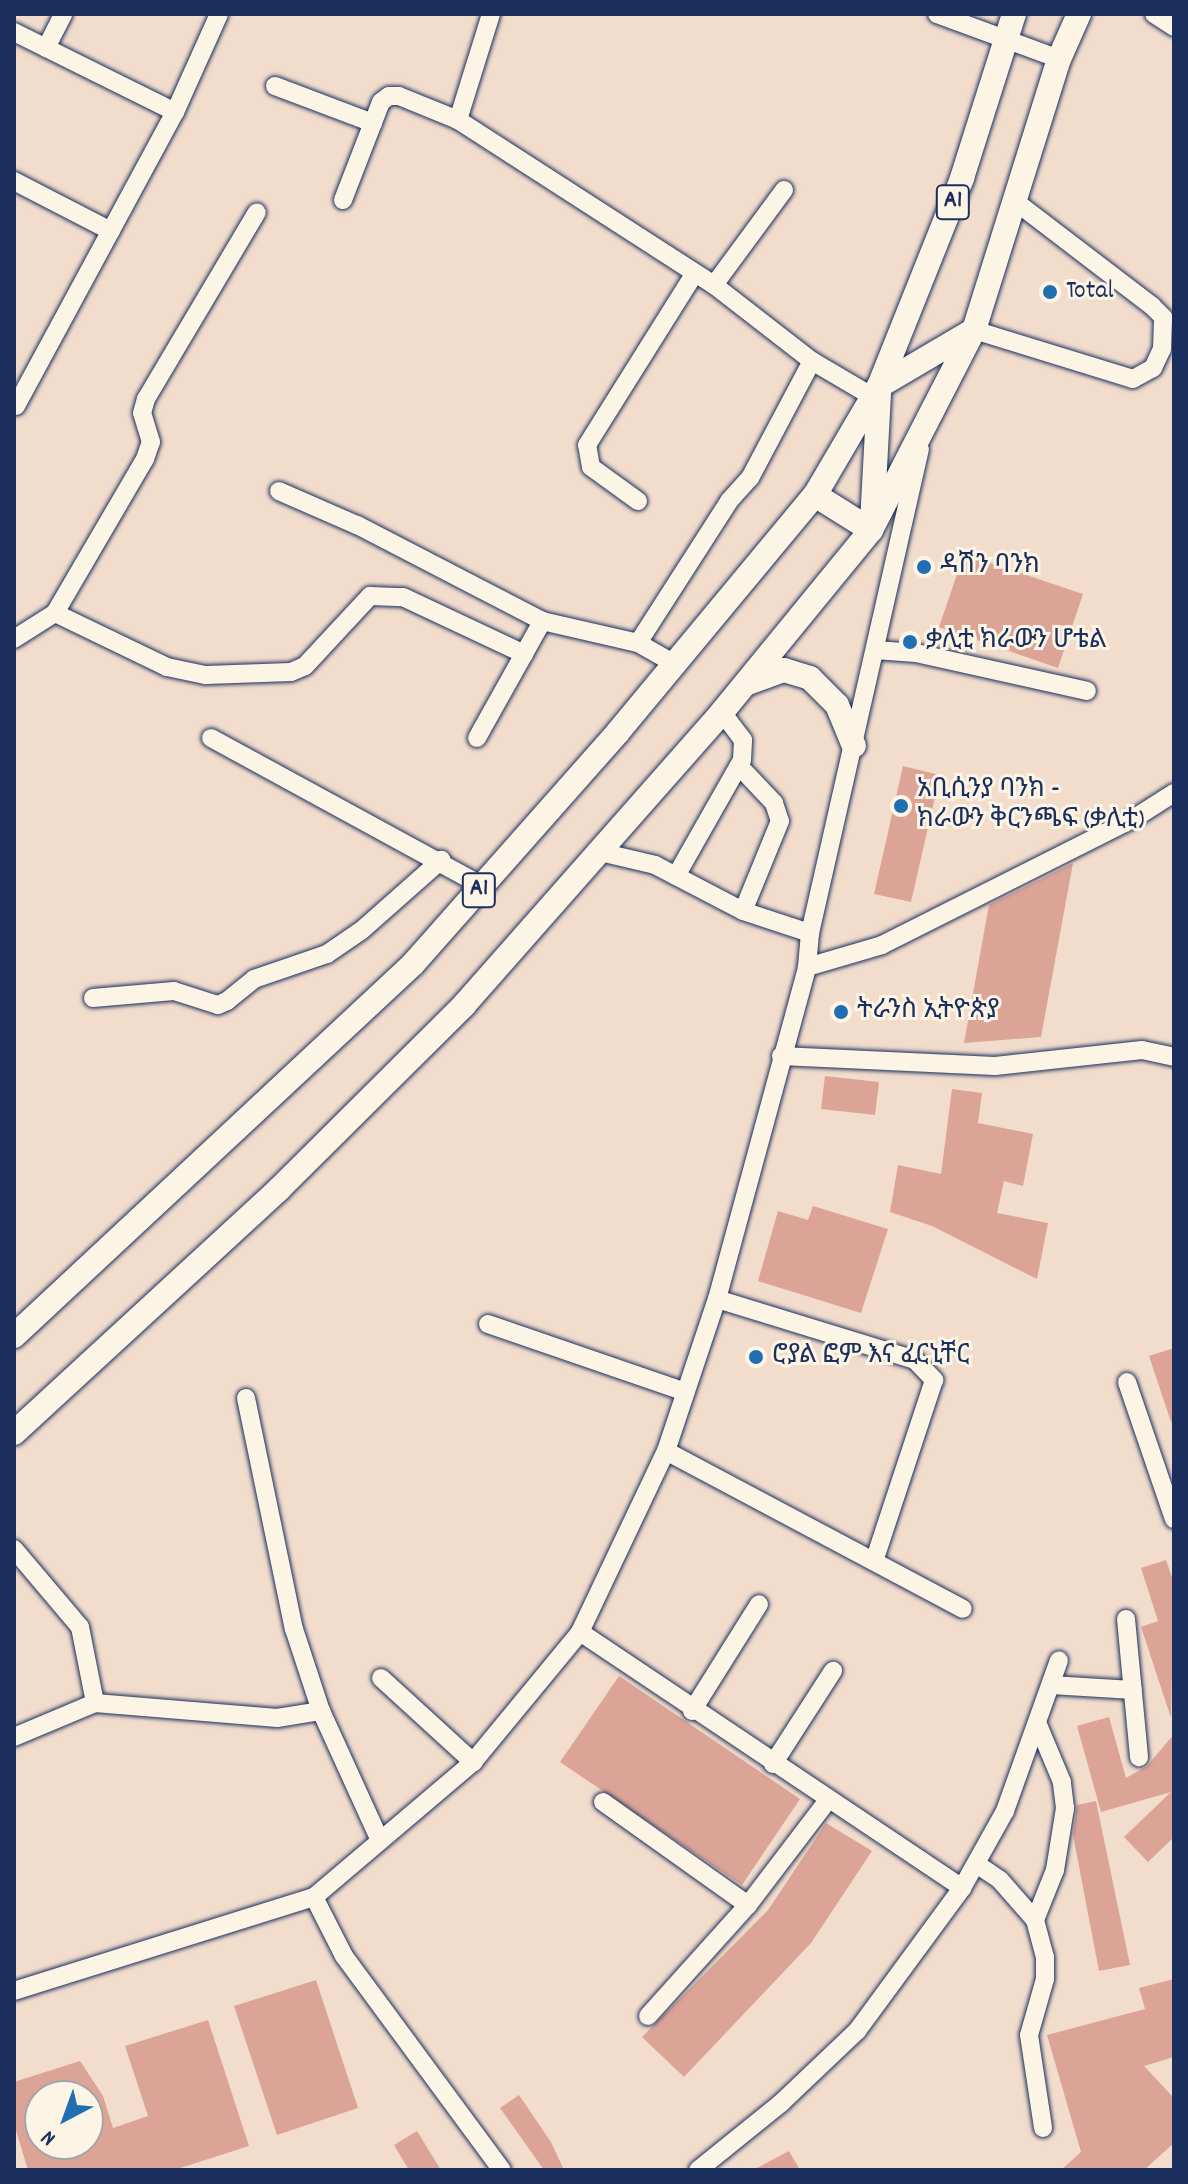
<!DOCTYPE html>
<html>
<head>
<meta charset="utf-8">
<style>
	body { margin:0 }
	#map { position:relative; width:1188px; height:2184px; overflow:hidden; background:#f2ddcd; font-family:Dekko,"Noto Sans Ethiopic",sans-serif }
	div>[style] { position:absolute }
	.building>* { inset:0; background:#dca496 }
	.roads { filter:drop-shadow(0 0 2px #1b2f5e) drop-shadow(0 0 2px #1b2f5e) }
	.minor>* { height:18px; margin:-9px; padding:0 9px; transform-origin:9px; border-radius:9px; background:#fcf5e5 }
	.major>* { height:24px; margin:-12px; padding:0 12px; transform-origin:12px; border-radius:12px; background:#fcf5e5 }
	.dots>* { width:22px; height:22px; translate:-50% -50%; box-sizing:border-box; border:4px solid #fcf5e5; border-radius:50% }
	span { translate:-50% -50%; white-space:nowrap; text-align:center; line-height:1.15; -webkit-text-stroke:6px #fcf5e5; paint-order:stroke }
	.shield-label span { padding:2px 6px; background:#fcf5e5; border:2px solid; border-radius:6px; -webkit-text-stroke-width:0 }
	.shield-label { font-size:24px; color:#1b2f5e; font-weight:700 }
	.poi-label { font-size:26px; color:#1b2f5e }
	.left { translate:0 -50%; text-align:left }
	.frame { position:absolute; inset:0; border:16px solid #1b2f5e; pointer-events:none }
	.north { position:absolute; left:24px; top:2080px; width:80px; height:80px; box-sizing:border-box; background:#fcf5e5; border:2px solid #a2a6af; border-radius:50%; rotate:221deg; font-size:22px; font-weight:700; line-height:32px; text-align:center; color:#1b2f5e }
	.north::after { content:''; display:block; margin:auto; width:28px; height:36px; background:#1f6fb2; clip-path:polygon(50% 0,100% 100%,50% 72%,0 100%) }
</style>
</head>
<body>
<div id="map">
	<div class="building">
		<i style="clip-path:polygon(964px 554px,1083px 594px,1058px 668px,939px 627px)"></i>
		<i style="clip-path:polygon(903px 766px,940px 775px,911px 902px,874px 894px)"></i>
		<i style="clip-path:polygon(1073px 863px,1041px 1037px,964px 1043px,989px 905px)"></i>
		<i style="clip-path:polygon(825px 1076px,879px 1082px,875px 1115px,821px 1109px)"></i>
		<i style="clip-path:polygon(952px 1089px,982px 1093px,978px 1123px,1033px 1134px,1023px 1186px,1004px 1181px,997px 1213px,1048px 1223px,1037px 1279px,932px 1226px,890px 1212px,898px 1165px,941px 1174px)"></i>
		<i style="clip-path:polygon(813px 1206px,888px 1229px,861px 1313px,758px 1281px,778px 1211px,808px 1220px)"></i>
		<i style="clip-path:polygon(1174px 1348px,1174px 1422px,1171px 1422px,1149px 1356px)"></i>
		<i style="clip-path:polygon(1166px 1560px,1174px 1583px,1171px 1718px,1141px 1627px,1158px 1621px,1141px 1568px)"></i>
		<i style="clip-path:polygon(619px 1676px,800px 1799px,742px 1885px,560px 1762px)"></i>
		<i style="clip-path:polygon(1109px 1717px,1126px 1778px,1147px 1766px,1174px 1734px,1174px 1837px,1148px 1862px,1124px 1837px,1171px 1792px,1101px 1812px,1077px 1726px)"></i>
		<i style="clip-path:polygon(1096px 1801px,1130px 1965px,1099px 1971px,1073px 1835px,1077px 1805px)"></i>
		<i style="clip-path:polygon(826px 1823px,872px 1851px,811px 1943px,684px 2077px,642px 2037px,768px 1910px)"></i>
		<i style="clip-path:polygon(1174px 1979px,1174px 2057px,1144px 2066px,1174px 2098px,1174px 2143px,1144px 2170px,1061px 2170px,1081px 2152px,1047px 2035px,1145px 2009px,1139px 1988px)"></i>
		<i style="clip-path:polygon(316px 1980px,358px 2108px,277px 2135px,234px 2006px)"></i>
		<i style="clip-path:polygon(evenodd,208px 2020px,249px 2146px,174px 2170px,28px 2170px,14px 2124px,14px 2082px,80px 2061px,103px 2096px,113px 2128px,148px 2116px,125px 2046px,208px 2020px,40px 2096px,88px 2096px,88px 2144px,40px 2144px,40px 2096px)"></i>
		<i style="clip-path:polygon(519px 2095px,551px 2142px,564px 2170px,544px 2170px,500px 2108px)"></i>
		<i style="clip-path:polygon(417px 2131px,441px 2170px,409px 2170px,394px 2145px)"></i>
		<i style="clip-path:polygon(789px 2151px,800px 2170px,753px 2170px)"></i>
	</div>
	<div class="roads">
		<div class="minor">
			<i style="left:491px;top:14px;width:111px;rotate:107.3deg"></i>
			<i style="left:458px;top:120px;width:305px;rotate:32.8deg"></i>
			<i style="left:714px;top:285px;width:124px;rotate:37.8deg"></i>
			<i style="left:812px;top:361px;width:71px;rotate:30.5deg"></i>
			<i style="left:937px;top:14px;width:130px;rotate:20.2deg"></i>
			<i style="left:1154px;top:14px;width:24px;rotate:33deg"></i>
			<i style="left:14px;top:32px;width:180px;rotate:26.4deg"></i>
			<i style="left:46px;top:48px;width:38px;rotate:-63deg"></i>
			<i style="left:275px;top:86px;width:105px;rotate:20.7deg"></i>
			<i style="left:14px;top:181px;width:109px;rotate:27.3deg"></i>
			<i style="left:343px;top:200px;width:105px;rotate:-68.8deg"></i>
			<i style="left:381px;top:102px;width:10px;rotate:-37deg"></i>
			<i style="left:389px;top:96px;width:10px"></i>
			<i style="left:399px;top:96px;width:64px;rotate:22.1deg"></i>
			<i style="left:714px;top:285px;width:118px;rotate:-53.6deg"></i>
			<i style="left:974px;top:330px;width:166px;rotate:17.1deg"></i>
			<i style="left:1133px;top:379px;width:23px;rotate:-29deg"></i>
			<i style="left:1153px;top:368px;width:21px;rotate:-65deg"></i>
			<i style="left:1162px;top:349px;width:32px;rotate:-88deg"></i>
			<i style="left:1163px;top:317px;width:16px;rotate:-135deg"></i>
			<i style="left:1152px;top:306px;width:171px;rotate:-142.6deg"></i>
			<i style="left:16px;top:406px;width:334px;rotate:-61.6deg"></i>
			<i style="left:175px;top:112px;width:107px;rotate:-65.8deg"></i>
			<i style="left:279px;top:491px;width:85px;rotate:23.6deg"></i>
			<i style="left:357px;top:525px;width:208px;rotate:27.4deg"></i>
			<i style="left:542px;top:621px;width:98px;rotate:12.9deg"></i>
			<i style="left:638px;top:643px;width:43px;rotate:29.6deg"></i>
			<i style="left:638px;top:501px;width:58px;rotate:-144.1deg"></i>
			<i style="left:591px;top:467px;width:22px;rotate:-100deg"></i>
			<i style="left:587px;top:445px;width:203px;rotate:-57.9deg"></i>
			<i style="left:55px;top:613px;width:124px;rotate:25.7deg"></i>
			<i style="left:167px;top:667px;width:40px;rotate:12deg"></i>
			<i style="left:206px;top:675px;width:85px;rotate:-2deg"></i>
			<i style="left:291px;top:672px;width:15px;rotate:-23deg"></i>
			<i style="left:305px;top:666px;width:96px;rotate:-47.1deg"></i>
			<i style="left:370px;top:596px;width:33px;rotate:2deg"></i>
			<i style="left:403px;top:597px;width:134px;rotate:25.2deg"></i>
			<i style="left:524px;top:654px;width:38px;rotate:-61deg"></i>
			<i style="left:14px;top:639px;width:49px;rotate:-32.4deg"></i>
			<i style="left:55px;top:613px;width:178px;rotate:-59.7deg"></i>
			<i style="left:145px;top:459px;width:18px;rotate:-71deg"></i>
			<i style="left:151px;top:442px;width:30px;rotate:-107deg"></i>
			<i style="left:142px;top:413px;width:15px;rotate:-74deg"></i>
			<i style="left:146px;top:399px;width:217px;rotate:-59.3deg"></i>
			<i style="left:638px;top:643px;width:169px;rotate:-57.3deg"></i>
			<i style="left:729px;top:501px;width:31px;rotate:-48deg"></i>
			<i style="left:750px;top:478px;width:132px;rotate:-62.1deg"></i>
			<i style="left:875px;top:650px;width:41px;rotate:4.2deg"></i>
			<i style="left:916px;top:653px;width:175px;rotate:12.5deg"></i>
			<i style="left:211px;top:738px;width:309px;rotate:28.6deg"></i>
			<i style="left:477px;top:738px;width:96px;rotate:-60.8deg"></i>
			<i style="left:739px;top:766px;width:51px;rotate:46.6deg"></i>
			<i style="left:774px;top:803px;width:19px;rotate:72deg"></i>
			<i style="left:780px;top:821px;width:97px;rotate:112.3deg"></i>
			<i style="left:596px;top:851px;width:61px;rotate:13.3deg"></i>
			<i style="left:655px;top:865px;width:99px;rotate:27.6deg"></i>
			<i style="left:743px;top:911px;width:71px;rotate:18.2deg"></i>
			<i style="left:676px;top:876px;width:133px;rotate:-60.4deg"></i>
			<i style="left:742px;top:760px;width:20px;rotate:-87deg"></i>
			<i style="left:743px;top:740px;width:35px;rotate:-127deg"></i>
			<i style="left:807px;top:967px;width:78px;rotate:-16.3deg"></i>
			<i style="left:882px;top:945px;width:281px;rotate:-26.7deg"></i>
			<i style="left:1133px;top:819px;width:49px;rotate:-32.4deg"></i>
			<i style="left:93px;top:998px;width:81px;rotate:-4.9deg"></i>
			<i style="left:174px;top:991px;width:46px;rotate:17.7deg"></i>
			<i style="left:218px;top:1005px;width:10px;rotate:-24deg"></i>
			<i style="left:227px;top:1001px;width:35px;rotate:-39deg"></i>
			<i style="left:254px;top:979px;width:77px;rotate:-18.9deg"></i>
			<i style="left:327px;top:954px;width:42px;rotate:-34.4deg"></i>
			<i style="left:362px;top:930px;width:106px;rotate:-41.5deg"></i>
			<i style="left:781px;top:1056px;width:214px;rotate:2.7deg"></i>
			<i style="left:995px;top:1066px;width:148px;rotate:-6.2deg"></i>
			<i style="left:1142px;top:1050px;width:33px;rotate:12deg"></i>
			<i style="left:717px;top:1299px;width:207px;rotate:17.1deg"></i>
			<i style="left:915px;top:1360px;width:28px;rotate:46deg"></i>
			<i style="left:934px;top:1380px;width:188px;rotate:108.3deg"></i>
			<i style="left:488px;top:1324px;width:209px;rotate:19deg"></i>
			<i style="left:1127px;top:1382px;width:145px;rotate:71.1deg"></i>
			<i style="left:246px;top:1398px;width:236px;rotate:78.3deg"></i>
			<i style="left:294px;top:1629px;width:86px;rotate:71.8deg"></i>
			<i style="left:666px;top:1451px;width:336px;rotate:28deg"></i>
			<i style="left:14px;top:1549px;width:102px;rotate:49.8deg"></i>
			<i style="left:80px;top:1627px;width:77px;rotate:78.8deg"></i>
			<i style="left:1126px;top:1619px;width:139px;rotate:84.6deg"></i>
			<i style="left:580px;top:1632px;width:460px;rotate:33.8deg"></i>
			<i style="left:381px;top:1678px;width:125px;rotate:42.4deg"></i>
			<i style="left:1051px;top:1685px;width:82px;rotate:3.5deg"></i>
			<i style="left:692px;top:1711px;width:126px;rotate:-57.9deg"></i>
			<i style="left:14px;top:1737px;width:88px;rotate:-22.8deg"></i>
			<i style="left:95px;top:1703px;width:183px;rotate:4.7deg"></i>
			<i style="left:277px;top:1718px;width:45px;rotate:-9deg"></i>
			<i style="left:321px;top:1711px;width:140px;rotate:65.5deg"></i>
			<i style="left:773px;top:1764px;width:111px;rotate:-57.2deg"></i>
			<i style="left:603px;top:1802px;width:178px;rotate:35.4deg"></i>
			<i style="left:978px;top:1865px;width:27px;rotate:34deg"></i>
			<i style="left:1000px;top:1880px;width:53px;rotate:48.8deg"></i>
			<i style="left:1035px;top:1920px;width:38px;rotate:75deg"></i>
			<i style="left:1045px;top:1957px;width:22px;rotate:90deg"></i>
			<i style="left:1045px;top:1979px;width:58px;rotate:105.9deg"></i>
			<i style="left:1029px;top:2035px;width:94px;rotate:81.4deg"></i>
			<i style="left:314px;top:1897px;width:66px;rotate:63deg"></i>
			<i style="left:344px;top:1956px;width:266px;rotate:53.6deg"></i>
			<i style="left:1035px;top:1920px;width:54px;rotate:-68.2deg"></i>
			<i style="left:1055px;top:1870px;width:63px;rotate:-80.8deg"></i>
			<i style="left:1065px;top:1808px;width:26px;rotate:-97deg"></i>
			<i style="left:1062px;top:1782px;width:62px;rotate:-112.8deg"></i>
			<i style="left:14px;top:1991px;width:314px;rotate:-17.4deg"></i>
			<i style="left:314px;top:1897px;width:209px;rotate:-40.3deg"></i>
			<i style="left:473px;top:1762px;width:168px;rotate:-50.5deg"></i>
			<i style="left:580px;top:1632px;width:200px;rotate:-64.6deg"></i>
			<i style="left:666px;top:1451px;width:160px;rotate:-71.5deg"></i>
			<i style="left:717px;top:1299px;width:344px;rotate:-74.8deg"></i>
			<i style="left:807px;top:967px;width:34px;rotate:-85deg"></i>
			<i style="left:810px;top:933px;width:496px;rotate:-77.2deg"></i>
			<i style="left:648px;top:2016px;width:149px;rotate:-48deg"></i>
			<i style="left:748px;top:1905px;width:132px;rotate:-52.7deg"></i>
			<i style="left:698px;top:2170px;width:107px;rotate:-38.9deg"></i>
			<i style="left:781px;top:2103px;width:105px;rotate:-43.5deg"></i>
			<i style="left:857px;top:2031px;width:177px;rotate:-53.7deg"></i>
			<i style="left:962px;top:1888px;width:88px;rotate:-60.8deg"></i>
			<i style="left:1005px;top:1811px;width:160px;rotate:-70.3deg"></i>
		</div>
		<div class="major">
			<i style="left:879px;top:386px;width:110px;rotate:-30.5deg"></i>
			<i style="left:815px;top:495px;width:66px;rotate:32deg"></i>
			<i style="left:872px;top:523px;width:131px;rotate:-86.9deg"></i>
			<i style="left:748px;top:683px;width:38px;rotate:-20deg"></i>
			<i style="left:784px;top:670px;width:27px;rotate:17deg"></i>
			<i style="left:810px;top:678px;width:38px;rotate:45deg"></i>
			<i style="left:837px;top:705px;width:44px;rotate:67.5deg"></i>
			<i style="left:14px;top:1336px;width:546px;rotate:-42.99deg"></i>
			<i style="left:413px;top:964px;width:310px;rotate:-48.5deg"></i>
			<i style="left:618px;top:732px;width:308px;rotate:-50.3deg"></i>
			<i style="left:815px;top:495px;width:126px;rotate:-59.6deg"></i>
			<i style="left:879px;top:386px;width:224px;rotate:-68.2deg"></i>
			<i style="left:962px;top:178px;width:172px;rotate:-72.4deg"></i>
			<i style="left:14px;top:1433px;width:360px;rotate:-42.6deg"></i>
			<i style="left:279px;top:1189px;width:261px;rotate:-44.8deg"></i>
			<i style="left:464px;top:1005px;width:390px;rotate:-48.6deg"></i>
			<i style="left:722px;top:712px;width:235px;rotate:-50.7deg"></i>
			<i style="left:871px;top:530px;width:225px;rotate:-62.8deg"></i>
			<i style="left:974px;top:330px;width:284px;rotate:-72.6deg"></i>
			<i style="left:1059px;top:59px;width:49px;rotate:-66deg"></i>
		</div>
	</div>
	<div class="dots">
		<i style="left:1050px;top:292px;background:#1f6fb2"></i>
		<i style="left:924px;top:567px;background:#1f6fb2"></i>
		<i style="left:910px;top:642px;background:#1f6fb2"></i>
		<i style="left:901px;top:806px;background:#1f6fb2"></i>
		<i style="left:841px;top:1012px;background:#1f6fb2"></i>
		<i style="left:756px;top:1357px;background:#1f6fb2"></i>
	</div>
	<div class="shield-label">
		<span style="left:953px;top:202px">A1</span>
		<span style="left:479px;top:890px">A1</span>
	</div>
	<div class="poi-label">
		<span class="left" style="left:1066px;top:292px">Total</span>
		<span class="left" style="left:940px;top:567px">ዳሽን ባንክ</span>
		<span class="left" style="left:926px;top:642px">ቃሊቲ ክራውን ሆቴል</span>
		<span class="left" style="left:917px;top:806px">አቢሲንያ ባንክ -<br>ክራውን ቅርንጫፍ (ቃሊቲ)</span>
		<span class="left" style="left:857px;top:1012px">ትራንስ ኢትዮጵያ</span>
		<span class="left" style="left:772px;top:1357px">ሮያል ፎም እና ፈርኒቸር</span>
	</div>
	<div class="frame"></div>
	<div class="north">N</div>
</div>
</body>
</html>
